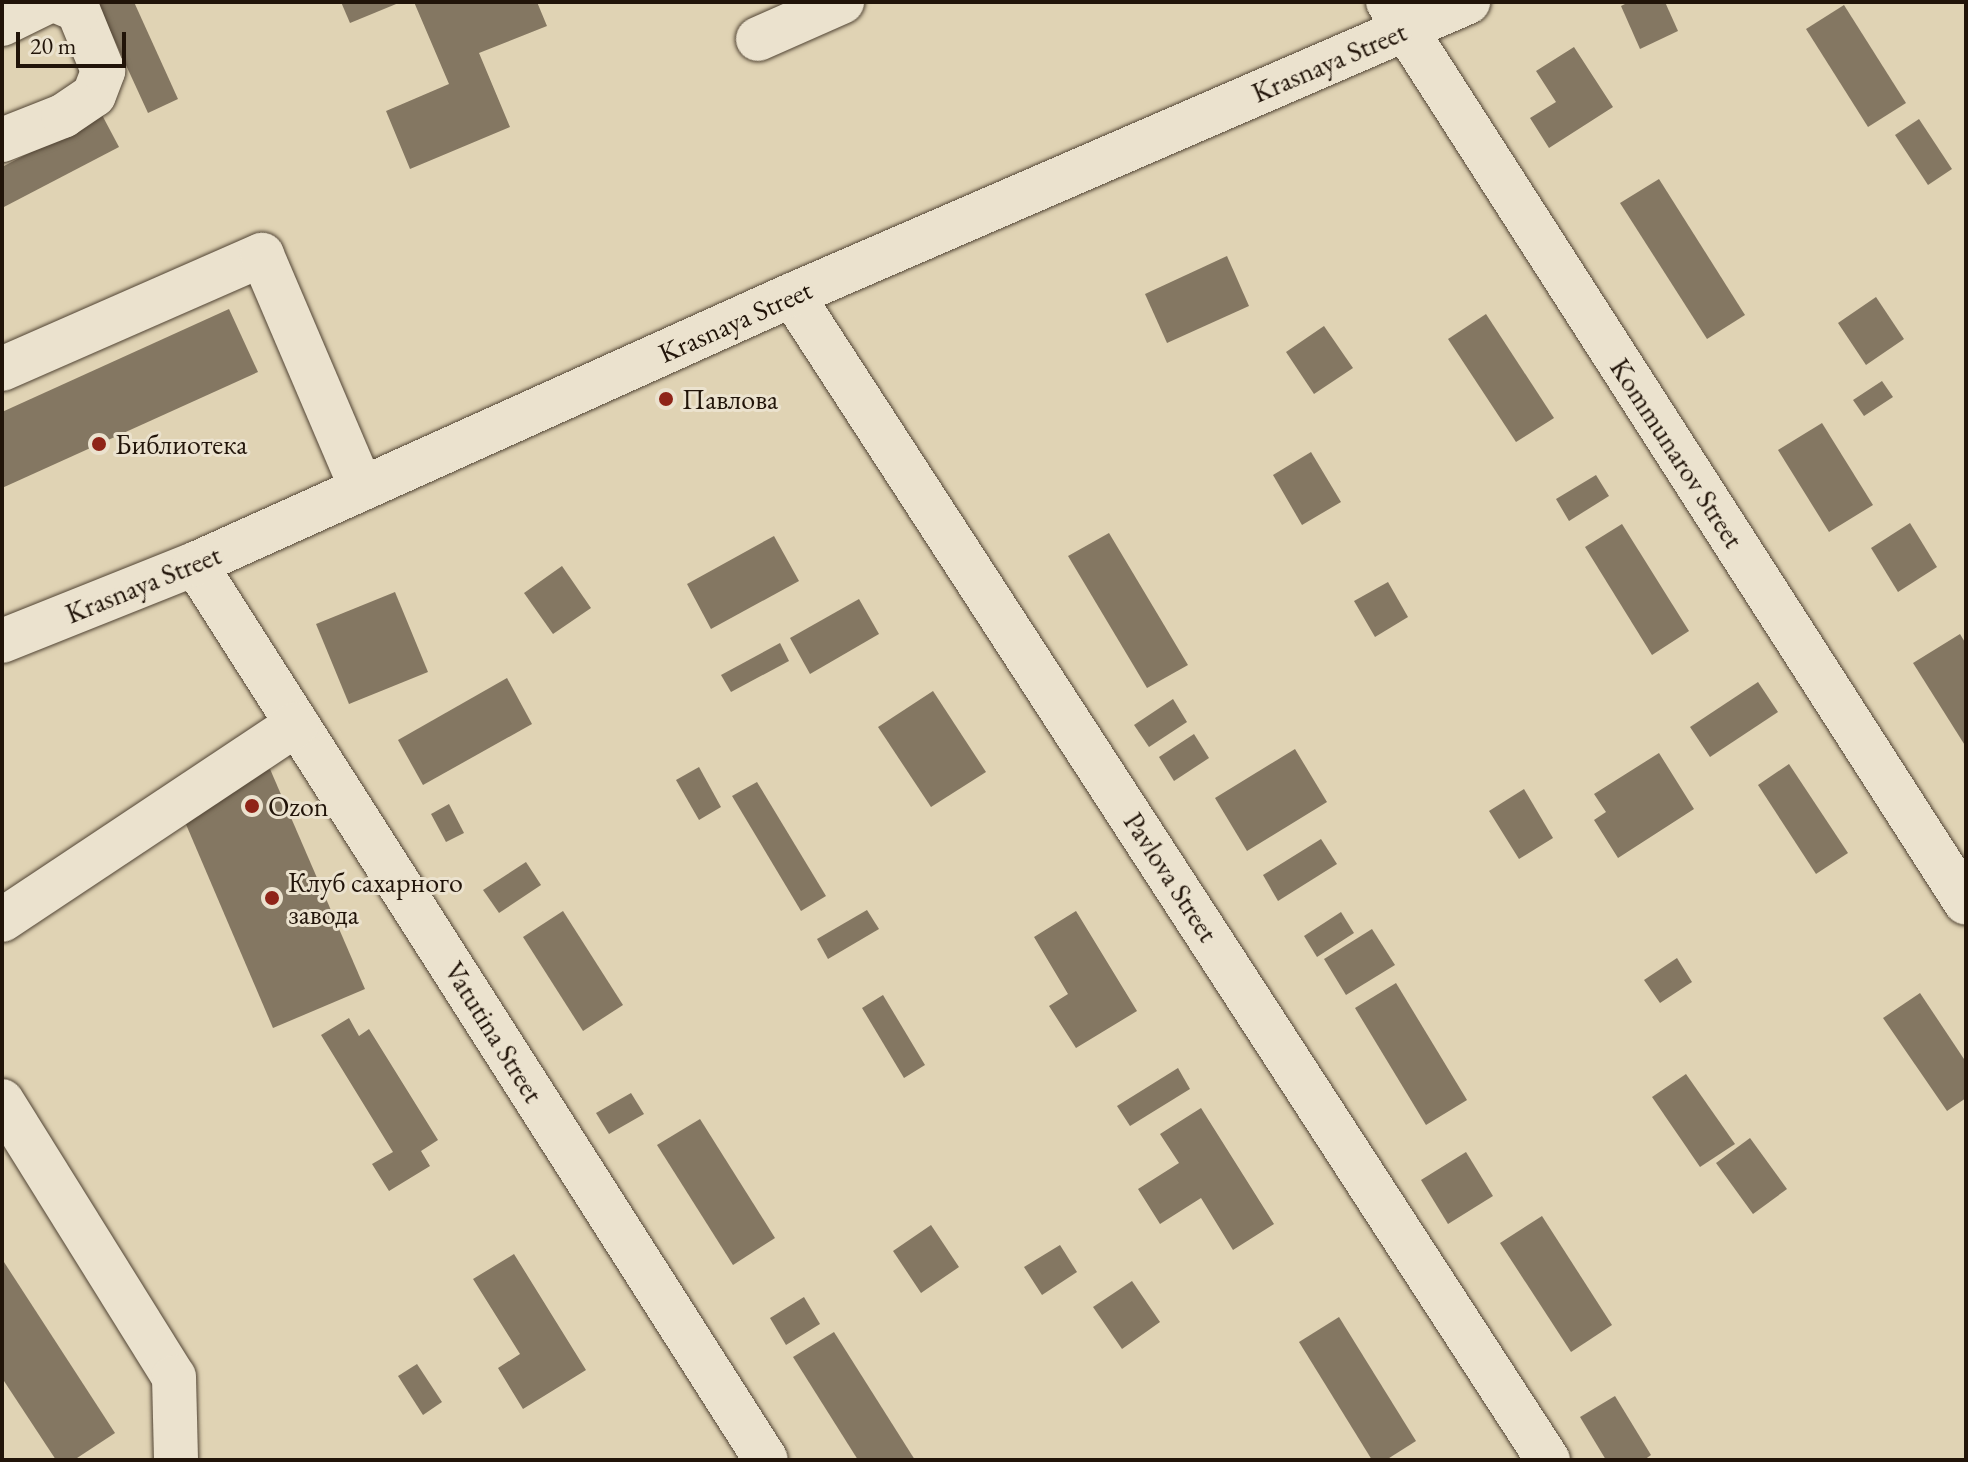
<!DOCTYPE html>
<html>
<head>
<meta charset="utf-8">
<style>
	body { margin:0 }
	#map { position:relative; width:1968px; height:1462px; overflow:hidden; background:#e0d3b4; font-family:"EB Garamond",serif }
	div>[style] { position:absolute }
	.building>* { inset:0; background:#847762 }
	.roads { filter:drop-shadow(0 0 2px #514434) drop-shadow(0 0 2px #514434) }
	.minor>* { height:44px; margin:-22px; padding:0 22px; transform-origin:22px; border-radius:22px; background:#ebe2ce }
	.dots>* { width:22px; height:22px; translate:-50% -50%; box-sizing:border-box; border:4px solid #ebe2ce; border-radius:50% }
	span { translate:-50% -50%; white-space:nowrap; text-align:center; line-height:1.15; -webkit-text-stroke:6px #ebe2ce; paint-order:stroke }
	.street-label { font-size:28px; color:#211409 }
	.poi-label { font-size:28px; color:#211409 }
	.left { translate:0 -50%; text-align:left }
	.frame { position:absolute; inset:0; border:4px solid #211409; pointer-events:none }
	.scale { position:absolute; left:16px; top:32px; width:110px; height:36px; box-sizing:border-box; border:4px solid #211409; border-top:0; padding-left:10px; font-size:24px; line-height:28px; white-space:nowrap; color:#211409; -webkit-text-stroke:6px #ebe2ce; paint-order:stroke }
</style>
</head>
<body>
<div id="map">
	<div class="building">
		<i style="clip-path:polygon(97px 2px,134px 2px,178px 99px,148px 113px)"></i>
		<i style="clip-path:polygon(341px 2px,401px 2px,350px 23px)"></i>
		<i style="clip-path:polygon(414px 2px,537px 2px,547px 26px,479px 53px,510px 127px,410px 169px,386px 111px,449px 84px)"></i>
		<i style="clip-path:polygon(1629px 2px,1665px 2px,1678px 31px,1640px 49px,1621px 6px)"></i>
		<i style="clip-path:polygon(1844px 5px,1906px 103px,1868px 127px,1806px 29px)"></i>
		<i style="clip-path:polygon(1574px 47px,1613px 107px,1549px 148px,1530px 118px,1556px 102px,1536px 71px)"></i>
		<i style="clip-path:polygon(102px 115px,119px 147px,2px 208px,2px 167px)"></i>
		<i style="clip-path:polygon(1919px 119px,1952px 169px,1928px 185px,1895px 135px)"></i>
		<i style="clip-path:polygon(1659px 179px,1745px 315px,1707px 339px,1620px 203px)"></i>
		<i style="clip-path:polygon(1227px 256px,1249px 306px,1167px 343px,1145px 294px)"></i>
		<i style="clip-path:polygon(1876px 297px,1904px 339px,1866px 365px,1838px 323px)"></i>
		<i style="clip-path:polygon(229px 309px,258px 372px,2px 488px,2px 412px)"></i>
		<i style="clip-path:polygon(1486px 314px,1554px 418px,1516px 442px,1448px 339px)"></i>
		<i style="clip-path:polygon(1324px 326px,1353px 368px,1314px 394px,1286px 352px)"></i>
		<i style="clip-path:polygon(1882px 381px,1893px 397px,1864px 416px,1853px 400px)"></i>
		<i style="clip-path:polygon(1822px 423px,1873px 505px,1829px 532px,1778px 450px)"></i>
		<i style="clip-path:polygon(1311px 452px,1341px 502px,1302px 525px,1273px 475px)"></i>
		<i style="clip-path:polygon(1596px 475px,1609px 496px,1569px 521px,1556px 499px)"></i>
		<i style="clip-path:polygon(1910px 523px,1937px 567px,1898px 592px,1871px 548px)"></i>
		<i style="clip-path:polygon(1622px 524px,1689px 631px,1652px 655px,1585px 547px)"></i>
		<i style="clip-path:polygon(1109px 533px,1188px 665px,1147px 688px,1068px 556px)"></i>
		<i style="clip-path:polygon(774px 536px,799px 581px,711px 629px,687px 584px)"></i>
		<i style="clip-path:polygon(562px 566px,591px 608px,553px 634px,524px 593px)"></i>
		<i style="clip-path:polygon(1388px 582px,1408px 617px,1375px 637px,1354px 601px)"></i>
		<i style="clip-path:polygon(395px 592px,428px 672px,349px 704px,316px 624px)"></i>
		<i style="clip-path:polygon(859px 599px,879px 634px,810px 674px,790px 638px)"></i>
		<i style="clip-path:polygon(1960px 634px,1966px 644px,1966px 747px,1913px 663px)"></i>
		<i style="clip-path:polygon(780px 643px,789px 661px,731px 692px,721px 675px)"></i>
		<i style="clip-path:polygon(507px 678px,532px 724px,423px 785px,398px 740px)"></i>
		<i style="clip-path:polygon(1758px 682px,1778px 712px,1710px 757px,1690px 727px)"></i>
		<i style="clip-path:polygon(933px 691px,986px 772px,931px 807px,878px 727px)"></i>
		<i style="clip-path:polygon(1173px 699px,1187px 722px,1149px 747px,1134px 725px)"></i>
		<i style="clip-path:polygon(1194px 734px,1209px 758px,1174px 781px,1159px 757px)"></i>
		<i style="clip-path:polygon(1295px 749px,1327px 802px,1247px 851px,1215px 798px)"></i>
		<i style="clip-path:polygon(1659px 753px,1694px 809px,1618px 858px,1594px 820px,1606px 812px,1594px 794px)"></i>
		<i style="clip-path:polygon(1789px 764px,1848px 853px,1816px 874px,1758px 785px)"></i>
		<i style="clip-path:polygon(699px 767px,721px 807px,699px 820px,676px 780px)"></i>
		<i style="clip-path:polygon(270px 769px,365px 989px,273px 1028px,179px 808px)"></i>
		<i style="clip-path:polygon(757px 782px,826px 896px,801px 911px,732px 796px)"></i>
		<i style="clip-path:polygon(1524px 789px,1553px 838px,1519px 859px,1489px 811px)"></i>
		<i style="clip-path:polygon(449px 804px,464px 833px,446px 842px,431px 814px)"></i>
		<i style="clip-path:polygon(1321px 839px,1337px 864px,1278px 901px,1263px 875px)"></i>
		<i style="clip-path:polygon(526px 862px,541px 885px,499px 913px,483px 890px)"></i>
		<i style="clip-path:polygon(867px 910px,879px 929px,828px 959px,817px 939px)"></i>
		<i style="clip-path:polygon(563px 911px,623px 1005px,583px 1031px,523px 937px)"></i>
		<i style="clip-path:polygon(1076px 911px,1137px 1011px,1076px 1048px,1049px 1006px,1068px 994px,1034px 937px)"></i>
		<i style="clip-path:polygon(1341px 912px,1354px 933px,1317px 957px,1304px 936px)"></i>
		<i style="clip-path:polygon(1372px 929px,1395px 965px,1346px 995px,1324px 959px)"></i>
		<i style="clip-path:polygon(1677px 958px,1692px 982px,1660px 1003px,1644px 980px)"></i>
		<i style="clip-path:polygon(1396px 983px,1467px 1100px,1426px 1125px,1355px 1008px)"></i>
		<i style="clip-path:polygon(1920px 993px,1966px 1062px,1966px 1098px,1947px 1111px,1883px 1018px)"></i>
		<i style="clip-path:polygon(883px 995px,925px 1065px,904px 1078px,862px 1008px)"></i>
		<i style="clip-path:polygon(349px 1018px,359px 1036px,369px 1029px,438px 1140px,421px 1151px,430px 1166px,389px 1191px,372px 1164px,393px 1152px,321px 1035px)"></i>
		<i style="clip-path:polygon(1178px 1068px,1190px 1089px,1130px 1126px,1117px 1106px)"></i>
		<i style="clip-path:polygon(1686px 1074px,1735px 1144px,1700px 1167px,1652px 1097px)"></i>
		<i style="clip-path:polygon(631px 1093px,644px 1114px,609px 1134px,596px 1113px)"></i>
		<i style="clip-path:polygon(1201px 1108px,1274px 1224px,1233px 1250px,1201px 1198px,1160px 1224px,1138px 1189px,1179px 1163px,1160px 1134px)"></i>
		<i style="clip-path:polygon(700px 1119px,775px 1238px,733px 1265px,657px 1145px)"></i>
		<i style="clip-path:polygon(1750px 1138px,1787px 1189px,1753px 1214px,1716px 1163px)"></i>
		<i style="clip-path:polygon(1466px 1152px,1493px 1196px,1448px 1224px,1421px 1180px)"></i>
		<i style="clip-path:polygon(1542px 1216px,1612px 1325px,1571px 1352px,1500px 1243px)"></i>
		<i style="clip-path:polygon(931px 1225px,959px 1267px,921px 1293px,893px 1251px)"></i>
		<i style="clip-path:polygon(1060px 1245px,1077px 1272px,1042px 1295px,1024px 1267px)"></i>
		<i style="clip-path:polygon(514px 1254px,586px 1370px,523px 1409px,498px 1368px,520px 1354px,473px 1279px)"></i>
		<i style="clip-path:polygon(2px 1259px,115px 1433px,74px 1460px,56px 1460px,2px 1378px)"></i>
		<i style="clip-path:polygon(1132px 1281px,1160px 1322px,1122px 1349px,1093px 1307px)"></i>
		<i style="clip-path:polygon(804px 1297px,820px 1324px,786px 1345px,770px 1318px)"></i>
		<i style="clip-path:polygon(1339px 1317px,1416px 1441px,1386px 1460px,1372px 1460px,1299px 1342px)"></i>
		<i style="clip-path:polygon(834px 1332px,915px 1460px,858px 1460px,793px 1357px)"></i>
		<i style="clip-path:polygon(417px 1364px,442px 1402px,423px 1415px,398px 1376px)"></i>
		<i style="clip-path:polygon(1615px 1396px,1651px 1455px,1644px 1460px,1606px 1460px,1580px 1417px)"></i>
	</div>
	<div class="roads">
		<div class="minor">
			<i style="left:1388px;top:2px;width:1070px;rotate:57.32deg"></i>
			<i style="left:2px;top:24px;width:50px;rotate:-26.1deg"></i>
			<i style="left:758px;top:39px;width:92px;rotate:-23.8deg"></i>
			<i style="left:2px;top:140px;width:66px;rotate:-21.5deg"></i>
			<i style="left:63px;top:116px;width:37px;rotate:-34deg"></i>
			<i style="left:94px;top:95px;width:26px;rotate:-69deg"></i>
			<i style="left:103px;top:71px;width:66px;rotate:-112.3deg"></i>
			<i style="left:78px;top:10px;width:21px;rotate:-157deg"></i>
			<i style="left:792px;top:295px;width:1389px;rotate:57.02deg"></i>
			<i style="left:2px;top:369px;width:284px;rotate:-23.7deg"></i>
			<i style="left:262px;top:255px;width:254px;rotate:66.9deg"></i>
			<i style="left:195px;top:564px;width:1062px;rotate:57.49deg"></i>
			<i style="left:2px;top:641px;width:208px;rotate:-21.8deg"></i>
			<i style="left:195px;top:564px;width:655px;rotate:-24.26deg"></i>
			<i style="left:792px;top:295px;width:737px;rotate:-23.43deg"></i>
			<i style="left:2px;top:920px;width:354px;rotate:-33.6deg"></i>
			<i style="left:2px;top:1101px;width:325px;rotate:58.1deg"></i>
			<i style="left:174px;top:1377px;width:83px;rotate:88.6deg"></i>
		</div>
	</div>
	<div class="dots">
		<i style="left:666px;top:399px;background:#8f2418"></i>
		<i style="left:99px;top:444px;background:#8f2418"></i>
		<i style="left:252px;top:806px;background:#8f2418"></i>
		<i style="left:272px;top:898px;background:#8f2418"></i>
	</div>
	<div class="street-label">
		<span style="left:1329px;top:62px;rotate:-23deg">Krasnaya Street</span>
		<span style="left:735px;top:321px;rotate:-24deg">Krasnaya Street</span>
		<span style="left:1677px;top:453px;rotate:57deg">Kommunarov Street</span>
		<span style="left:143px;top:584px;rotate:-22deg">Krasnaya Street</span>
		<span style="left:1171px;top:877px;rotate:57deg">Pavlova Street</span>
		<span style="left:494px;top:1032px;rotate:58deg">Vatutina Street</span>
	</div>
	<div class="poi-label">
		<span class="left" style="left:682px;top:399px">Павлова</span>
		<span class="left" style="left:115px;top:444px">Библиотека</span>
		<span class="left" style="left:268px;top:806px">Ozon</span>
		<span class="left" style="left:288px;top:898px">Клуб сахарного<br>завода</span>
	</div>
	<div class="frame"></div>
	<div class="scale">20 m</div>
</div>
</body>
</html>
